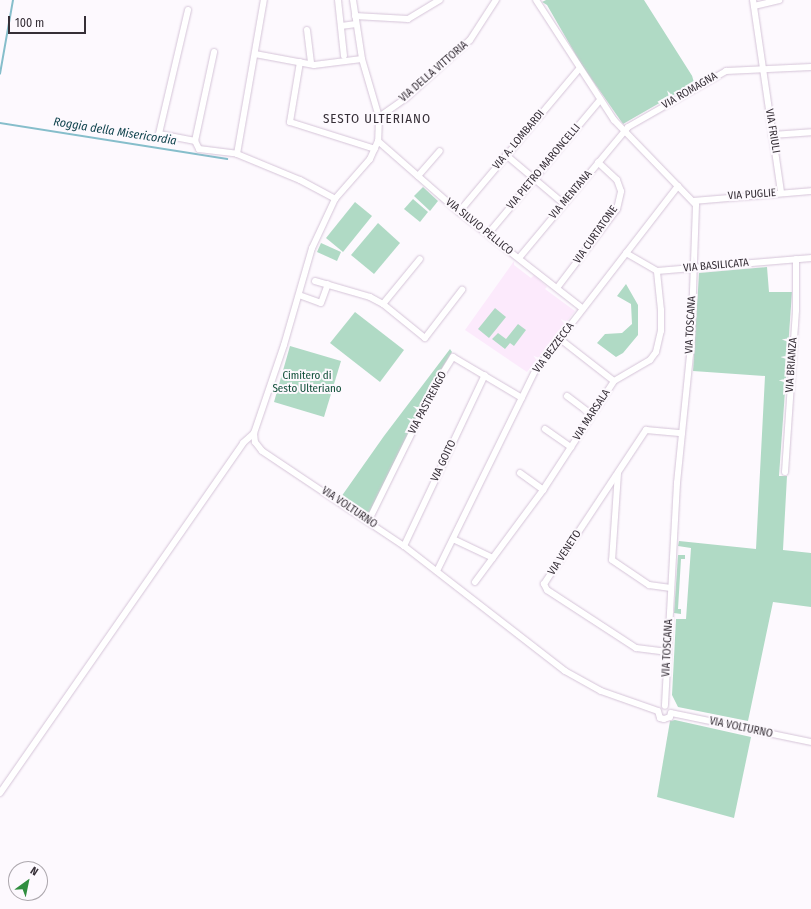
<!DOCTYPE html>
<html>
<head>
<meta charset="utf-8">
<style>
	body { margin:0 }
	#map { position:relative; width:811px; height:909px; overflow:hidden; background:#fdf9fe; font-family:"Fira Sans Condensed",sans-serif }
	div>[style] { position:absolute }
	.education>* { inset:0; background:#fceafc }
	.green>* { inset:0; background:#b0dac5 }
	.stream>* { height:1.5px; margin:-0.75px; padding:0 0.75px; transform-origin:0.75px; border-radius:0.75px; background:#86becb }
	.roads { filter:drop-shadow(0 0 1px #d5c4d8) drop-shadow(0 0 1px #d5c4d8) }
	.minor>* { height:6px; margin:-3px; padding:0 3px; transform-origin:3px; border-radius:3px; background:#fff }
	span { translate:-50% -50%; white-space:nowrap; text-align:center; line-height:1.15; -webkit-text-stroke:4px #fdf9fe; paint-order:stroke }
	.street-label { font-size:11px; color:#362f37 }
	.park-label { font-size:11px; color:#0e4d37 }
	.water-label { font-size:12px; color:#11444e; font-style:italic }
	.quarter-label { font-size:13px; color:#362f37; letter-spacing:1px }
	.north { position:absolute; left:8px; top:861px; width:40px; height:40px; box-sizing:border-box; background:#fdf9fe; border:1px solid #ada8ae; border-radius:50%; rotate:33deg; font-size:11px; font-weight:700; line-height:16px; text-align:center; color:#362f37 }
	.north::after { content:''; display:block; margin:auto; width:14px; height:18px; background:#318e40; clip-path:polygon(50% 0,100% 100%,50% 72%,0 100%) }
	.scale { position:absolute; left:8px; top:16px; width:78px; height:18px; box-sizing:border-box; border:2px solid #362f37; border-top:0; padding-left:5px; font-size:12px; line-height:14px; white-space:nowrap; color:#362f37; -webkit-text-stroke:3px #fdf9fe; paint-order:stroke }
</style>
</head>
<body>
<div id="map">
	<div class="education">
		<i style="clip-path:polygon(514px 261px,514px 265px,531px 278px,534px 275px,547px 287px,545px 289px,575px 311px,527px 372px,465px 330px)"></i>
	</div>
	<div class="green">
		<i style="clip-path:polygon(546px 0,644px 0,696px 82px,623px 124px,581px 64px,547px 5px,542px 2px)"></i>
		<i style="clip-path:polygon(423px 187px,438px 201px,430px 211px,414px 196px)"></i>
		<i style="clip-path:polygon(413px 199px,428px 212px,420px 222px,404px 209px)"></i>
		<i style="clip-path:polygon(355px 202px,372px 216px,343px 252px,326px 238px)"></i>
		<i style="clip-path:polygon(378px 223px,400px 243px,374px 274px,351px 255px)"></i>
		<i style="clip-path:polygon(321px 243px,341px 252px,337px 261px,317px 252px)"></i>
		<i style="clip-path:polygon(767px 267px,769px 292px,792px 292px,779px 476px,787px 476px,783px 550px,811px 553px,811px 607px,773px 602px,748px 721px,678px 707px,672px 695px,676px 619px,686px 619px,691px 548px,678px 546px,679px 541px,756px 549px,765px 376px,693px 371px,699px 273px)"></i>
		<i style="clip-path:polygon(626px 284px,638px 305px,638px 335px,623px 353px,616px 357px,597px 343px,605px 334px,622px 333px,632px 324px,631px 304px,617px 296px)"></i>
		<i style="clip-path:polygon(495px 308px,506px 317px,489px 338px,478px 329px)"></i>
		<i style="clip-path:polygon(355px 312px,404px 350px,380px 382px,330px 343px)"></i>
		<i style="clip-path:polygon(518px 324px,526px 330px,514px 346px,510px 343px,505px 349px,492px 339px,498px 333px,506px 339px)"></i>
		<i style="clip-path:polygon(290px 346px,341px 361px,324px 417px,274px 402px)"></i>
		<i style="clip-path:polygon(450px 349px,452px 352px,434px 381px,370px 513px,363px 512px,341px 497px,384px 436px)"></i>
		<i style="clip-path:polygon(678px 555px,685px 555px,685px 559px,681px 559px,678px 609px,681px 609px,681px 614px,674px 613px)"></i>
		<i style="clip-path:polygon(675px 720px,751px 737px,734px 818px,657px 797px,670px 721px)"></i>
	</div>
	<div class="stream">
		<i style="left:0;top:74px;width:75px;rotate:-80deg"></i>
		<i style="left:0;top:123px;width:230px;rotate:9deg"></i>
	</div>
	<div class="roads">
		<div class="minor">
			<i style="left:338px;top:0;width:56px;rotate:83.9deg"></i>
			<i style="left:353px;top:0;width:60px;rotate:81.3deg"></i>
			<i style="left:362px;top:59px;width:60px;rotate:73.7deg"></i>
			<i style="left:379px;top:117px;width:24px;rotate:92deg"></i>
			<i style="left:378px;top:141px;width:20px;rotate:114deg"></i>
			<i style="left:370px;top:159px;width:53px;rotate:131.2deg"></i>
			<i style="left:335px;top:199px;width:54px;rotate:115.1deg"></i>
			<i style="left:312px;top:248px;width:101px;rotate:106.1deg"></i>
			<i style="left:284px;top:345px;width:93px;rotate:108.8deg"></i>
			<i style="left:254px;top:433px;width:9px;rotate:84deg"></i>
			<i style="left:255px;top:442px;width:11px;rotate:52deg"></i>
			<i style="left:262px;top:451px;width:171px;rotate:33.8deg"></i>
			<i style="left:404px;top:546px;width:204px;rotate:37.8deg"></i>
			<i style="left:565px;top:671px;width:41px;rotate:29.1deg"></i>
			<i style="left:601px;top:691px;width:60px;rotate:19.3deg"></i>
			<i style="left:536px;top:0;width:143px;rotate:57deg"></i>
			<i style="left:614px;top:120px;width:118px;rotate:46deg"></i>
			<i style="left:696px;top:205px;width:140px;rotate:92deg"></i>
			<i style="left:691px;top:345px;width:139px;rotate:95.8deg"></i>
			<i style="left:677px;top:483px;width:223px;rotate:93.1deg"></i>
			<i style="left:753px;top:0;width:195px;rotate:81.7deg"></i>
			<i style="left:754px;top:6px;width:26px;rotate:-13deg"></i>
			<i style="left:188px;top:10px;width:127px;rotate:103.2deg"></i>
			<i style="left:159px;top:134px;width:37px;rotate:11deg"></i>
			<i style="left:195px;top:141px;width:9px;rotate:63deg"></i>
			<i style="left:199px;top:149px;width:38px;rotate:7deg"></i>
			<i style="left:237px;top:154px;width:68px;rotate:22.4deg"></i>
			<i style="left:300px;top:180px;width:40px;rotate:28deg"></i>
			<i style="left:355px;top:16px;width:53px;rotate:3.2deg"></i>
			<i style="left:408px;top:19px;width:37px;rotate:-31deg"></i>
			<i style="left:341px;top:26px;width:15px;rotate:-8deg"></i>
			<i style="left:307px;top:30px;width:34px;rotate:83deg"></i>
			<i style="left:255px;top:54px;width:60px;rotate:10.6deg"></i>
			<i style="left:314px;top:65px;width:48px;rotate:-7.1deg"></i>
			<i style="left:300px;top:62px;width:61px;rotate:99.5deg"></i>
			<i style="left:290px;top:122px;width:89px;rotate:17.6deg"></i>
			<i style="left:379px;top:117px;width:33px;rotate:-35deg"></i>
			<i style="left:406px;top:98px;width:86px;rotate:-42.2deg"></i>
			<i style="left:470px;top:40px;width:48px;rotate:-57deg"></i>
			<i style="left:772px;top:135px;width:39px;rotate:-4deg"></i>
			<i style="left:195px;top:141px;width:91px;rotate:-77.9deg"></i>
			<i style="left:378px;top:141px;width:108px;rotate:41.2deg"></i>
			<i style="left:459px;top:212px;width:157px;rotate:38deg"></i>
			<i style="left:237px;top:154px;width:156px;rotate:-80.1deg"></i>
			<i style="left:506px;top:155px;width:76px;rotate:40.2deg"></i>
			<i style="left:418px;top:176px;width:33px;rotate:-49deg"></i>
			<i style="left:693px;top:201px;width:118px;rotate:-4.8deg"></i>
			<i style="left:459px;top:212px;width:187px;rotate:-50deg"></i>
			<i style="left:488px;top:234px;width:175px;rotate:-50.1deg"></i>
			<i style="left:626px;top:253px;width:36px;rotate:30deg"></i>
			<i style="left:657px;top:271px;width:155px;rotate:-4.8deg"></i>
			<i style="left:519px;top:258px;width:170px;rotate:-50.2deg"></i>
			<i style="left:628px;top:127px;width:113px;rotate:-29.7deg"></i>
			<i style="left:726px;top:71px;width:85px;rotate:-2.7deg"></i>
			<i style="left:315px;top:281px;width:57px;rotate:16.2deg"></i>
			<i style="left:370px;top:297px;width:15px;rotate:28deg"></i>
			<i style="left:383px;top:304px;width:54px;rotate:39deg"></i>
			<i style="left:425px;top:338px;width:61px;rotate:-52.4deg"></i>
			<i style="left:557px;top:288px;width:99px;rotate:-52.8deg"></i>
			<i style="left:617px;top:209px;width:18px;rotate:-77deg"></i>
			<i style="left:621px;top:191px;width:12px;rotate:-110deg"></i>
			<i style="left:617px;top:180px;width:26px;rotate:-137deg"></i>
			<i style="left:299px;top:295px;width:23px;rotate:20deg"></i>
			<i style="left:321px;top:303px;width:20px;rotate:-70deg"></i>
			<i style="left:383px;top:304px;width:58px;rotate:-50.6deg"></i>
			<i style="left:560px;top:339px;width:68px;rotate:37.9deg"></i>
			<i style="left:567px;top:396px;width:31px;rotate:37deg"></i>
			<i style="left:545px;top:429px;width:32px;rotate:35deg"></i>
			<i style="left:785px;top:472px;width:162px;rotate:-86.1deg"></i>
			<i style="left:796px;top:310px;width:51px;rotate:-90deg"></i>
			<i style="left:520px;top:473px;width:29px;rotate:36deg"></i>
			<i style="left:618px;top:473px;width:87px;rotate:93.9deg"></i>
			<i style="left:612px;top:560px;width:45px;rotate:34deg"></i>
			<i style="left:649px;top:585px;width:22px;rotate:8deg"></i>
			<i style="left:369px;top:520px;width:152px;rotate:-63.8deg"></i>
			<i style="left:436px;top:384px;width:32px;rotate:-58deg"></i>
			<i style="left:453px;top:357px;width:80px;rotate:30.7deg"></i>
			<i style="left:453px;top:539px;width:44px;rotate:25.4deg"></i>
			<i style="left:404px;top:546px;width:189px;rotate:-64.7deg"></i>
			<i style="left:437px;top:571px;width:223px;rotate:-63.9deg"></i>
			<i style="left:535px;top:371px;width:234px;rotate:-52.3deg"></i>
			<i style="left:475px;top:582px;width:114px;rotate:-53.5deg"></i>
			<i style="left:543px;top:490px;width:130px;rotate:-56.9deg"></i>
			<i style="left:614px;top:381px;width:42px;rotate:-30.3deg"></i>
			<i style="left:650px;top:360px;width:10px;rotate:-53deg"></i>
			<i style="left:656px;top:352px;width:22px;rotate:-77deg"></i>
			<i style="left:661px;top:331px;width:21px;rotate:-90deg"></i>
			<i style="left:661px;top:310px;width:39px;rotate:-96deg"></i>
			<i style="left:668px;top:652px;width:32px;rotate:-173deg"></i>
			<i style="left:636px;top:648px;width:106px;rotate:-146.9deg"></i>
			<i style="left:547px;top:590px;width:7px;rotate:-117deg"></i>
			<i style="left:544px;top:584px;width:185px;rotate:-56.5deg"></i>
			<i style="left:646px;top:430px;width:36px;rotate:5deg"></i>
			<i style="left:658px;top:711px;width:7px;rotate:74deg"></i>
			<i style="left:660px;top:718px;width:4px;rotate:14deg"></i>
			<i style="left:664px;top:719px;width:6px;rotate:-18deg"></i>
			<i style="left:670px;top:717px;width:4px;rotate:-76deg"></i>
			<i style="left:671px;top:713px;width:143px;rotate:11.7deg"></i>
			<i style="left:0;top:793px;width:426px;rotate:-55.2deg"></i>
			<i style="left:243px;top:443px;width:15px;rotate:-42deg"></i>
		</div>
	</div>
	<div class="street-label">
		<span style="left:434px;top:72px;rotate:-41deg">VIA DELLA VITTORIA</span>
		<span style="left:690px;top:91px;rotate:-30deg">VIA ROMAGNA</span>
		<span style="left:772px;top:131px;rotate:81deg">VIA FRIULI</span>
		<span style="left:519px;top:140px;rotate:-50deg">VIA A. LOMBARDI</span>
		<span style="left:544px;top:167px;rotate:-50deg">VIA PIETRO MARONCELLI</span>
		<span style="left:571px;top:195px;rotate:-50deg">VIA MENTANA</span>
		<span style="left:752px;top:195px;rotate:-4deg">VIA PUGLIE</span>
		<span style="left:479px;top:227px;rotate:39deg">VIA SILVIO PELLICO</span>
		<span style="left:596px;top:235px;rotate:-55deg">VIA CURTATONE</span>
		<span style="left:716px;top:266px;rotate:-5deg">VIA BASILICATA</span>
		<span style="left:691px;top:325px;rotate:-87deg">VIA TOSCANA</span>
		<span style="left:554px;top:348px;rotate:-53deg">VIA BEZZECCA</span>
		<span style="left:792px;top:365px;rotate:-86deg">VIA BRIANZA</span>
		<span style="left:428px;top:403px;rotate:-62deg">VIA PASTRENGO</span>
		<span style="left:592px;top:415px;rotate:-57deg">VIA MARSALA</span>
		<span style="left:444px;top:461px;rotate:-65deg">VIA GOITO</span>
		<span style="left:349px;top:508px;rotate:34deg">VIA VOLTURNO</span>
		<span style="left:565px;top:553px;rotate:-57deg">VIA VENETO</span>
		<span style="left:668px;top:648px;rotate:-87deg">VIA TOSCANA</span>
		<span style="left:741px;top:728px;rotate:12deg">VIA VOLTURNO</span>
	</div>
	<div class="park-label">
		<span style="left:307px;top:383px">Cimitero di<br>Sesto Ulteriano</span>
	</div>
	<div class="water-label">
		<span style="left:115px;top:132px;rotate:9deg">Roggia della Misericordia</span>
	</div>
	<div class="quarter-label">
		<span style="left:377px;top:119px">SESTO ULTERIANO</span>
	</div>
	<div class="north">N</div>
	<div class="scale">100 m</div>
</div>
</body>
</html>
